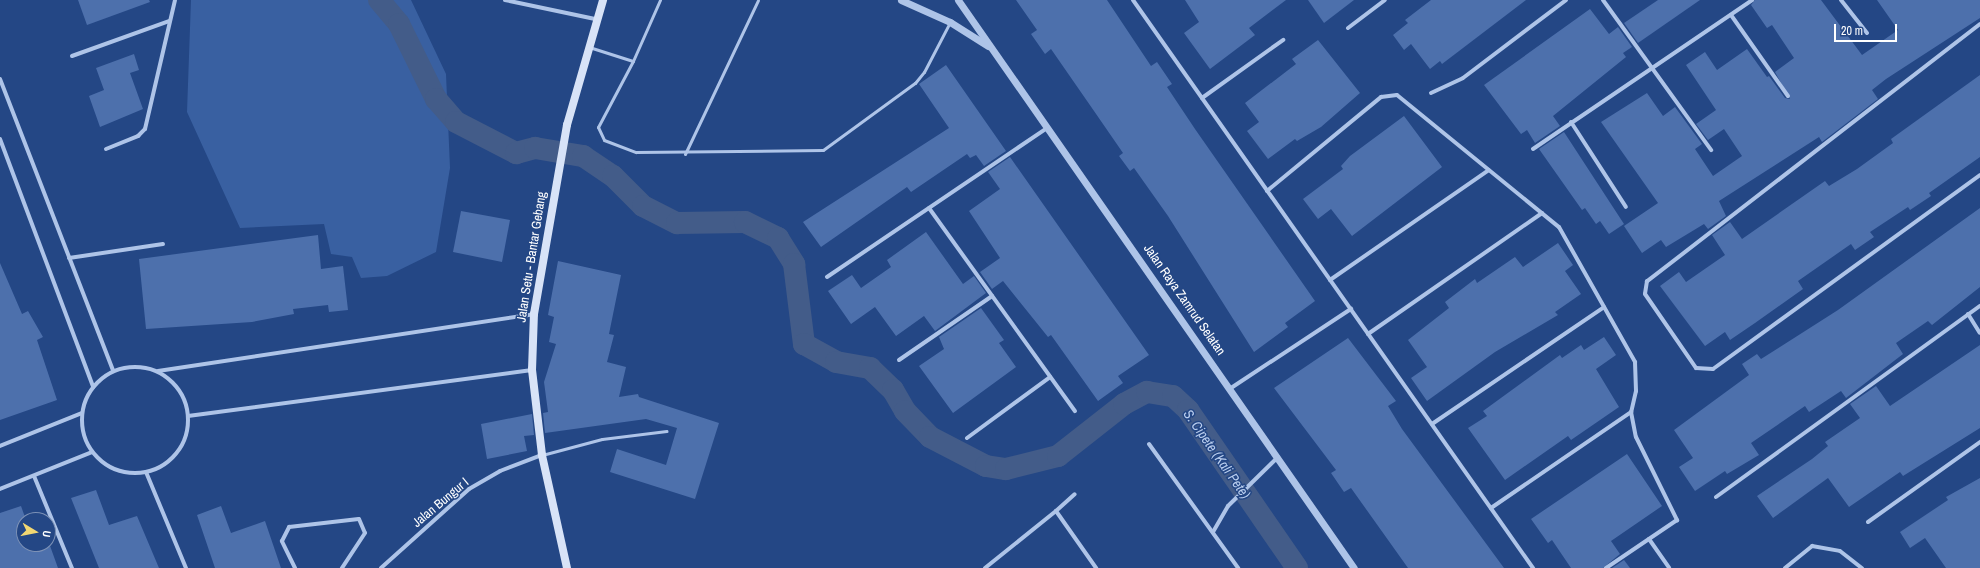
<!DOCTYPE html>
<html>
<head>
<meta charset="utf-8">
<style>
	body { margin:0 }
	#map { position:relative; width:1980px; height:568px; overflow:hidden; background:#244785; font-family:"Archivo Narrow",sans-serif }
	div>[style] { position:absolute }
	.green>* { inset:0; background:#3960a1 }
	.canal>* { height:22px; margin:-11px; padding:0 11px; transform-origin:11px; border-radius:11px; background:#435c89 }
	.building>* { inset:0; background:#4d70ac }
	.service>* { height:3px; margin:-1.5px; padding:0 1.5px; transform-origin:1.5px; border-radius:1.5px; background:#aec4e8 }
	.minor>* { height:4px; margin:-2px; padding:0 2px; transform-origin:2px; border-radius:2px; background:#aec4e8 }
	.minor>.ring { margin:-2px; padding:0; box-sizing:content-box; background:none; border:4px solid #aec4e8; border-radius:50% }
	.tertiary>* { height:7px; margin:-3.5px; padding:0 3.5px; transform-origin:3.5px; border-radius:3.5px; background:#aec4e8 }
	.secondary>* { height:8px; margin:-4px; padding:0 4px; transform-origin:4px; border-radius:4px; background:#d8e3f7 }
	span { translate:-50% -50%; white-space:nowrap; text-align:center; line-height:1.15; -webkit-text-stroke:3px #244785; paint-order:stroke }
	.street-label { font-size:13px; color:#fff }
	.water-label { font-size:14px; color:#baceef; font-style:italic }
	.north { position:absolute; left:16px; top:512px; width:40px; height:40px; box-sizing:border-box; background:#244785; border:1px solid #7c91b6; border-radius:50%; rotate:100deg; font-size:11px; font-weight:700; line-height:16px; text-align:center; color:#fff }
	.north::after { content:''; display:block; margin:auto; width:14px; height:18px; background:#f2d772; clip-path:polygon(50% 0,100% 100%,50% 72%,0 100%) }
	.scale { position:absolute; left:1834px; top:24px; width:63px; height:18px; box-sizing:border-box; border:2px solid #fff; border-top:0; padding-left:5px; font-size:12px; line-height:14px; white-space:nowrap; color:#fff; -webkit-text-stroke:3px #244785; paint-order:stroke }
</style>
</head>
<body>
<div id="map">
	<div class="green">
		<i style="clip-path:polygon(191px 0,411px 0,446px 74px,450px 168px,436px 252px,387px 276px,361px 278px,352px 257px,331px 254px,324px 224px,240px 228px,187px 112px)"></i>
	</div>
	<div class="canal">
		<i style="left:379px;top:0;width:31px;rotate:50deg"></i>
		<i style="left:399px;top:24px;width:84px;rotate:63.7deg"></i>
		<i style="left:436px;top:99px;width:30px;rotate:49deg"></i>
		<i style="left:456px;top:122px;width:68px;rotate:27.3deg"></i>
		<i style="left:516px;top:153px;width:20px;rotate:-15deg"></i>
		<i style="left:535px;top:148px;width:49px;rotate:9.5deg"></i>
		<i style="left:583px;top:156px;width:36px;rotate:34deg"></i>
		<i style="left:613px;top:176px;width:42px;rotate:45deg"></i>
		<i style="left:643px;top:206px;width:38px;rotate:27deg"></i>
		<i style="left:677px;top:223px;width:68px;rotate:-0.8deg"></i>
		<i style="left:745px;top:222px;width:37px;rotate:26deg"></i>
		<i style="left:778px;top:238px;width:31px;rotate:58deg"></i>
		<i style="left:794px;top:264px;width:81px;rotate:82.9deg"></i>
		<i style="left:804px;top:344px;width:37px;rotate:29deg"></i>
		<i style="left:836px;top:362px;width:35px;rotate:10deg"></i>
		<i style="left:870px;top:368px;width:32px;rotate:44deg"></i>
		<i style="left:893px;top:390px;width:24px;rotate:60deg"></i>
		<i style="left:905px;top:411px;width:36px;rotate:46deg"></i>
		<i style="left:930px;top:437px;width:63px;rotate:27.4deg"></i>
		<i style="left:986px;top:466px;width:20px;rotate:9deg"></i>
		<i style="left:1006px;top:469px;width:54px;rotate:-14deg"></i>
		<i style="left:1058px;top:456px;width:84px;rotate:-38.2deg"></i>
		<i style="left:1124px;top:404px;width:26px;rotate:-28deg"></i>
		<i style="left:1147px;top:392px;width:26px;rotate:9deg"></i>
		<i style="left:1173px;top:396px;width:21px;rotate:43deg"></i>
		<i style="left:1188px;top:410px;width:192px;rotate:55.4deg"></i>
	</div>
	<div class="building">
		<i style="clip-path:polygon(78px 0,149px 0,150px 2px,87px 25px)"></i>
		<i style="clip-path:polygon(1016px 0,1107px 0,1151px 66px,1157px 62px,1172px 84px,1167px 87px,1195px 129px,1315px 301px,1285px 323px,1288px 327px,1254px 352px,1168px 216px,1134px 168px,1130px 171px,1119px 156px,1123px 153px,1094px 111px,1051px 49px,1045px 54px,1031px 34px,1037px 30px)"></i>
		<i style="clip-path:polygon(1185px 0,1286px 0,1249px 28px,1255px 35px,1210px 69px,1184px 33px,1199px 22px)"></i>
		<i style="clip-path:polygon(1308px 0,1354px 0,1324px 23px)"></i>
		<i style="clip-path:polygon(1431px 0,1526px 0,1442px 64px,1440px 61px,1430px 69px,1411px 44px,1404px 50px,1393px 35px,1408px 23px,1405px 20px)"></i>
		<i style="clip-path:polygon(1658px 0,1700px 0,1638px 43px,1624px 23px)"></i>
		<i style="clip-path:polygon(1755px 0,1821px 0,1862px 55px,1898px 30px,1877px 0,1980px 0,1980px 18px,1886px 79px,1872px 90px,1878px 99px,1822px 142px,1819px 137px,1719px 201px,1726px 216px,1708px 229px,1704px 224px,1666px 247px,1661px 240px,1642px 253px,1624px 226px,1658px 203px,1601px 122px,1647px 93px,1663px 116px,1675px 107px,1702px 144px,1695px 149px,1713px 176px,1742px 156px,1724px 129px,1708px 140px,1696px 124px,1716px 110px,1686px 65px,1705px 52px,1717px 70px,1747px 49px,1767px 77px,1769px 76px,1785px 98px,1790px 99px,1775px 72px,1794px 58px,1772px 25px,1767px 28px,1751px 5px)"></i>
		<i style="clip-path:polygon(1590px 9px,1609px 34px,1618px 27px,1632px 47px,1623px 53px,1626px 57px,1553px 116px,1560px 126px,1535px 143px,1527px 130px,1521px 134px,1484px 85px)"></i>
		<i style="clip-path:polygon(1318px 40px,1360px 93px,1321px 127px,1297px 141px,1295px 139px,1268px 159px,1247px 131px,1259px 122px,1245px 103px,1296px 64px,1292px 59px)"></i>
		<i style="clip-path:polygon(134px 54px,139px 70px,130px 73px,143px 109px,100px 127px,89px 96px,104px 90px,96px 68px)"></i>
		<i style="clip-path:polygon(946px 65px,1006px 151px,984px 166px,976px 155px,970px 158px,967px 154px,911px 192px,907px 187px,821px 247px,803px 222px,949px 128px,919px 84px)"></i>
		<i style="clip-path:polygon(1980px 75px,1980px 157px,1929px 193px,1931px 196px,1910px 210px,1908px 207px,1870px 232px,1874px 237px,1855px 250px,1851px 244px,1798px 281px,1803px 289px,1755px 323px,1730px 340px,1725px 332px,1705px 346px,1660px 286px,1679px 272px,1686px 282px,1725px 255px,1712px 235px,1730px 222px,1742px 239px,1825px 181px,1829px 186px,1857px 169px,1893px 143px,1891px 139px)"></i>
		<i style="clip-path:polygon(1404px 116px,1442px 167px,1352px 236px,1331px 209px,1318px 219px,1303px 199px,1343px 169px,1341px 166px,1350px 156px)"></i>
		<i style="clip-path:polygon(1564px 132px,1624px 224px,1609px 234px,1600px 221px,1596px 224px,1585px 208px,1582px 210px,1539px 149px)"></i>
		<i style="clip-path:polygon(1010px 157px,1149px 355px,1118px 376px,1123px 383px,1098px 401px,1051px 335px,1048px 337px,1003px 281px,992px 289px,980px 272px,1000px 258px,969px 211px,1000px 189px,988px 172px)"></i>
		<i style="clip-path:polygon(1980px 208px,1980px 287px,1932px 325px,1928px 321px,1896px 343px,1903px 354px,1846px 398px,1841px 391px,1809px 412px,1805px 406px,1751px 443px,1759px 455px,1727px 474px,1725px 471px,1695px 491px,1679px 467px,1693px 458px,1674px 430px,1749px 375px,1742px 364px,1757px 354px,1761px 359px,1838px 310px)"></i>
		<i style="clip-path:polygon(461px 211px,510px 220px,502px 262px,453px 252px)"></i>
		<i style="clip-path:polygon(926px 232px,963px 284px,974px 276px,986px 293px,935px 331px,924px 316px,896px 336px,875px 307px,851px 324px,828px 291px,852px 275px,861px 288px,891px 267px,887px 260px)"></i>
		<i style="clip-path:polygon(318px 235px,321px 269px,343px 266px,348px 310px,329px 312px,328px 305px,293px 309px,294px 314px,252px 322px,146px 329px,139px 259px)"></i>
		<i style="clip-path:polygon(1558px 243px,1573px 265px,1565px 271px,1581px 294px,1555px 312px,1558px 315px,1495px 352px,1427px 401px,1411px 378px,1427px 367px,1408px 340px,1449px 308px,1445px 302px,1475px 279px,1477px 283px,1515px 257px,1523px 267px)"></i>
		<i style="clip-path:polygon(558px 261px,621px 275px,609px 334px,614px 335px,607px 362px,626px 367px,619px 397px,638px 394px,639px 397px,719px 423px,695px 499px,610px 472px,617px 449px,666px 465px,677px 428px,646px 419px,545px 433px,543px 413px,548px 412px,544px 382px,556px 344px,549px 342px,554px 317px,548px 315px)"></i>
		<i style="clip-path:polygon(0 263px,22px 314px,28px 311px,43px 337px,37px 340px,57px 400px,0 420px)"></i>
		<i style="clip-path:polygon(981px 308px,1004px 340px,999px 343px,1016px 367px,953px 413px,919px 366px,944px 349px,939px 337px)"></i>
		<i style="clip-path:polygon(1604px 337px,1616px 355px,1596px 369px,1619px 407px,1571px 440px,1568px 436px,1505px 480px,1468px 428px,1487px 416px,1483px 411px,1560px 355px,1562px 358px,1581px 345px,1584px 350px)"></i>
		<i style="clip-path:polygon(1348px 338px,1396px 401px,1388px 406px,1402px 429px,1504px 568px,1408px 568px,1351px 488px,1344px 492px,1331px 473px,1336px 470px,1274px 388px)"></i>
		<i style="clip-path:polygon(1980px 345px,1980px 428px,1903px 476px,1900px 472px,1849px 507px,1828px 478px,1773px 518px,1757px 496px,1812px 459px,1828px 446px,1825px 442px,1860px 418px,1850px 404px,1876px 386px,1890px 406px)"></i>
		<i style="clip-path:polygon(532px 414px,534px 435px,524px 436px,527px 451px,487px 459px,481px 424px)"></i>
		<i style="clip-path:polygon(1627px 454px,1662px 506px,1611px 541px,1620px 554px,1603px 568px,1571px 568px,1552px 540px,1548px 543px,1531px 519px)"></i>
		<i style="clip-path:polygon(1980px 478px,1980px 568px,1946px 568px,1925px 538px,1910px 548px,1900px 532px,1948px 500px,1946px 497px)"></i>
		<i style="clip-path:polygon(96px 490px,109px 525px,137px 516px,159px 568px,99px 568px,71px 498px)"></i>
		<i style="clip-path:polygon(21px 506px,26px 520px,24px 544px,34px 544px,35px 548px,49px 543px,58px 568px,0 568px,0 513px)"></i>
		<i style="clip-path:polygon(221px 506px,231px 533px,265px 521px,281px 568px,215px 568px,197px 515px)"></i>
		<i style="clip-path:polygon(1624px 560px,1630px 568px,1612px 568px)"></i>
	</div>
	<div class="service">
		<i style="left:660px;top:0;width:67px;rotate:113.9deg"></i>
		<i style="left:633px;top:61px;width:75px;rotate:117.9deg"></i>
		<i style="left:598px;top:127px;width:14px;rotate:65deg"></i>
		<i style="left:604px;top:140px;width:34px;rotate:21deg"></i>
		<i style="left:636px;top:152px;width:187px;rotate:-0.6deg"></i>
		<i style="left:823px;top:150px;width:114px;rotate:-36.1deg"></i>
		<i style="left:915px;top:83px;width:14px;rotate:-51deg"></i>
		<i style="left:924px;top:72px;width:56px;rotate:-62.5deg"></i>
		<i style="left:589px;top:47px;width:46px;rotate:17.7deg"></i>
		<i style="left:685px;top:154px;width:170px;rotate:-64.6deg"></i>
		<i style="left:542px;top:455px;width:62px;rotate:-14.9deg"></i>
		<i style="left:602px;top:439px;width:65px;rotate:-7deg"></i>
	</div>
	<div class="minor">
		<i style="left:505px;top:0;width:92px;rotate:11.9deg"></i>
		<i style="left:1133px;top:0;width:695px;rotate:54.85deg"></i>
		<i style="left:1603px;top:0;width:185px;rotate:54.2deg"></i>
		<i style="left:1841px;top:0;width:42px;rotate:51.8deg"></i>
		<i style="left:1731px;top:15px;width:99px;rotate:54.9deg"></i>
		<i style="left:1980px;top:24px;width:421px;rotate:142.3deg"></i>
		<i style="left:1647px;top:281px;width:13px;rotate:99deg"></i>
		<i style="left:1645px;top:294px;width:90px;rotate:55.4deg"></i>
		<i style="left:1696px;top:368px;width:17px;rotate:3deg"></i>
		<i style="left:1713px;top:369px;width:330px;rotate:-36deg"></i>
		<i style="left:1348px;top:28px;width:46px;rotate:-37.1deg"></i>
		<i style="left:72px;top:56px;width:103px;rotate:-19.8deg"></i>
		<i style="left:0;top:79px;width:313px;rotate:68.8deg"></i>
		<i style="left:1431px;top:93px;width:35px;rotate:-25deg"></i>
		<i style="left:1463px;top:78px;width:129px;rotate:-37.1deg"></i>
		<i style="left:1202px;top:98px;width:100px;rotate:-35.6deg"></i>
		<i style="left:1571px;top:122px;width:101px;rotate:57.1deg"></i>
		<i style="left:0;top:139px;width:265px;rotate:69.4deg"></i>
		<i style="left:106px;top:149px;width:35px;rotate:-22deg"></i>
		<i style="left:138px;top:136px;width:10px;rotate:-45deg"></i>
		<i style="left:145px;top:129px;width:132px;rotate:-76.9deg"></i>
		<i style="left:1533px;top:149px;width:265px;rotate:-34.2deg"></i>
		<i style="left:1267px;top:191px;width:148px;rotate:-39.5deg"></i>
		<i style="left:1381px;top:97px;width:16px;rotate:-7deg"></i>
		<i style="left:1397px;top:95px;width:209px;rotate:39.2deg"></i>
		<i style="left:1559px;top:227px;width:155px;rotate:60.6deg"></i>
		<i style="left:1635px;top:362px;width:29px;rotate:88deg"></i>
		<i style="left:1636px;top:391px;width:22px;rotate:103deg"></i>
		<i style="left:1631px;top:412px;width:25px;rotate:79deg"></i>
		<i style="left:1636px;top:437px;width:93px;rotate:63.7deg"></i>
		<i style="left:1677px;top:520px;width:86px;rotate:145.9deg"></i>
		<i style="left:929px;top:208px;width:250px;rotate:54.3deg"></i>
		<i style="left:69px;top:258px;width:95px;rotate:-8.5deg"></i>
		<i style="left:827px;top:277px;width:266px;rotate:-34.1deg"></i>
		<i style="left:1330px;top:280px;width:193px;rotate:-34.7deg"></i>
		<i style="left:1968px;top:314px;width:22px;rotate:58deg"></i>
		<i style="left:1368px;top:334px;width:212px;rotate:-34.8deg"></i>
		<i style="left:899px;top:360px;width:113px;rotate:-34.5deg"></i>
		<i class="ring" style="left:82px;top:367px;width:102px;height:102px"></i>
		<i style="left:158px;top:371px;width:380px;rotate:-8.6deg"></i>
		<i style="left:1231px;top:388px;width:144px;rotate:-33.4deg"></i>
		<i style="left:188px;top:416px;width:347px;rotate:-7.6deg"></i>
		<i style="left:1432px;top:424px;width:208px;rotate:-34.2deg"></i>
		<i style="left:967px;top:438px;width:103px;rotate:-36.3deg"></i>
		<i style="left:1149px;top:444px;width:153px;rotate:54.3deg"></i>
		<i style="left:0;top:446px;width:88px;rotate:-21.9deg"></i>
		<i style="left:146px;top:472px;width:104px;rotate:67.4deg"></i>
		<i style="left:34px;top:476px;width:100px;rotate:67.6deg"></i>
		<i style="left:0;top:489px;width:99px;rotate:-21.9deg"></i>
		<i style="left:1716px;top:497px;width:326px;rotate:-35.9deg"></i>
		<i style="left:1491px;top:508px;width:170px;rotate:-34.4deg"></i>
		<i style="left:1056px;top:511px;width:25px;rotate:-42deg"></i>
		<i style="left:1868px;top:522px;width:138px;rotate:-35.5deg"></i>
		<i style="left:1213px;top:532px;width:30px;rotate:-60deg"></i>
		<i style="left:1228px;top:506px;width:70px;rotate:-44.4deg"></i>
		<i style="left:1649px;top:539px;width:35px;rotate:55deg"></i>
		<i style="left:295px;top:568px;width:30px;rotate:-116deg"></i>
		<i style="left:282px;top:541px;width:16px;rotate:-63deg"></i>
		<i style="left:289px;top:527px;width:70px;rotate:-6.5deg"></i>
		<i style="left:359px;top:519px;width:15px;rotate:67deg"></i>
		<i style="left:365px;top:533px;width:42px;rotate:123.3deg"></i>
		<i style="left:381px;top:568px;width:118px;rotate:-41.9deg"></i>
		<i style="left:469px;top:489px;width:36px;rotate:-30deg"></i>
		<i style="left:500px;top:471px;width:45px;rotate:-20.9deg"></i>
		<i style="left:985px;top:568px;width:91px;rotate:-38.8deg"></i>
		<i style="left:1056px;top:511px;width:70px;rotate:54.9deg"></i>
		<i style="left:1785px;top:568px;width:35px;rotate:-39deg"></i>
		<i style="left:1812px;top:546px;width:28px;rotate:10deg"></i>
		<i style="left:1840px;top:551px;width:28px;rotate:38deg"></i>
	</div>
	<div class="tertiary">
		<i style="left:901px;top:0;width:54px;rotate:24.2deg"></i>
		<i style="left:950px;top:22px;width:45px;rotate:32.3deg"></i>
		<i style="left:958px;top:0;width:692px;rotate:55.12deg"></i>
	</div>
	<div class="secondary">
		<i style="left:567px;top:568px;width:116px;rotate:-102.5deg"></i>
		<i style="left:542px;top:455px;width:86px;rotate:-96.7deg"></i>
		<i style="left:532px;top:370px;width:56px;rotate:-88deg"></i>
		<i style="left:534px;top:314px;width:192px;rotate:-80.1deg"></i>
		<i style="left:567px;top:125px;width:130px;rotate:-73.9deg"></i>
	</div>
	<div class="street-label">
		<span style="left:532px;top:257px;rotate:-81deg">Jalan Setu - Bantar Gebang</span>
		<span style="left:1184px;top:300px;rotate:55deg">Jalan Raya Zamrud Selatan</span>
		<span style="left:441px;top:503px;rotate:-40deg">Jalan Bungur I</span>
	</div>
	<div class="water-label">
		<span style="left:1217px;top:454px;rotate:55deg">S. Cipete (Kali Pete)</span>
	</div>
	<div class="north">U</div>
	<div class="scale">20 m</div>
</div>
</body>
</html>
